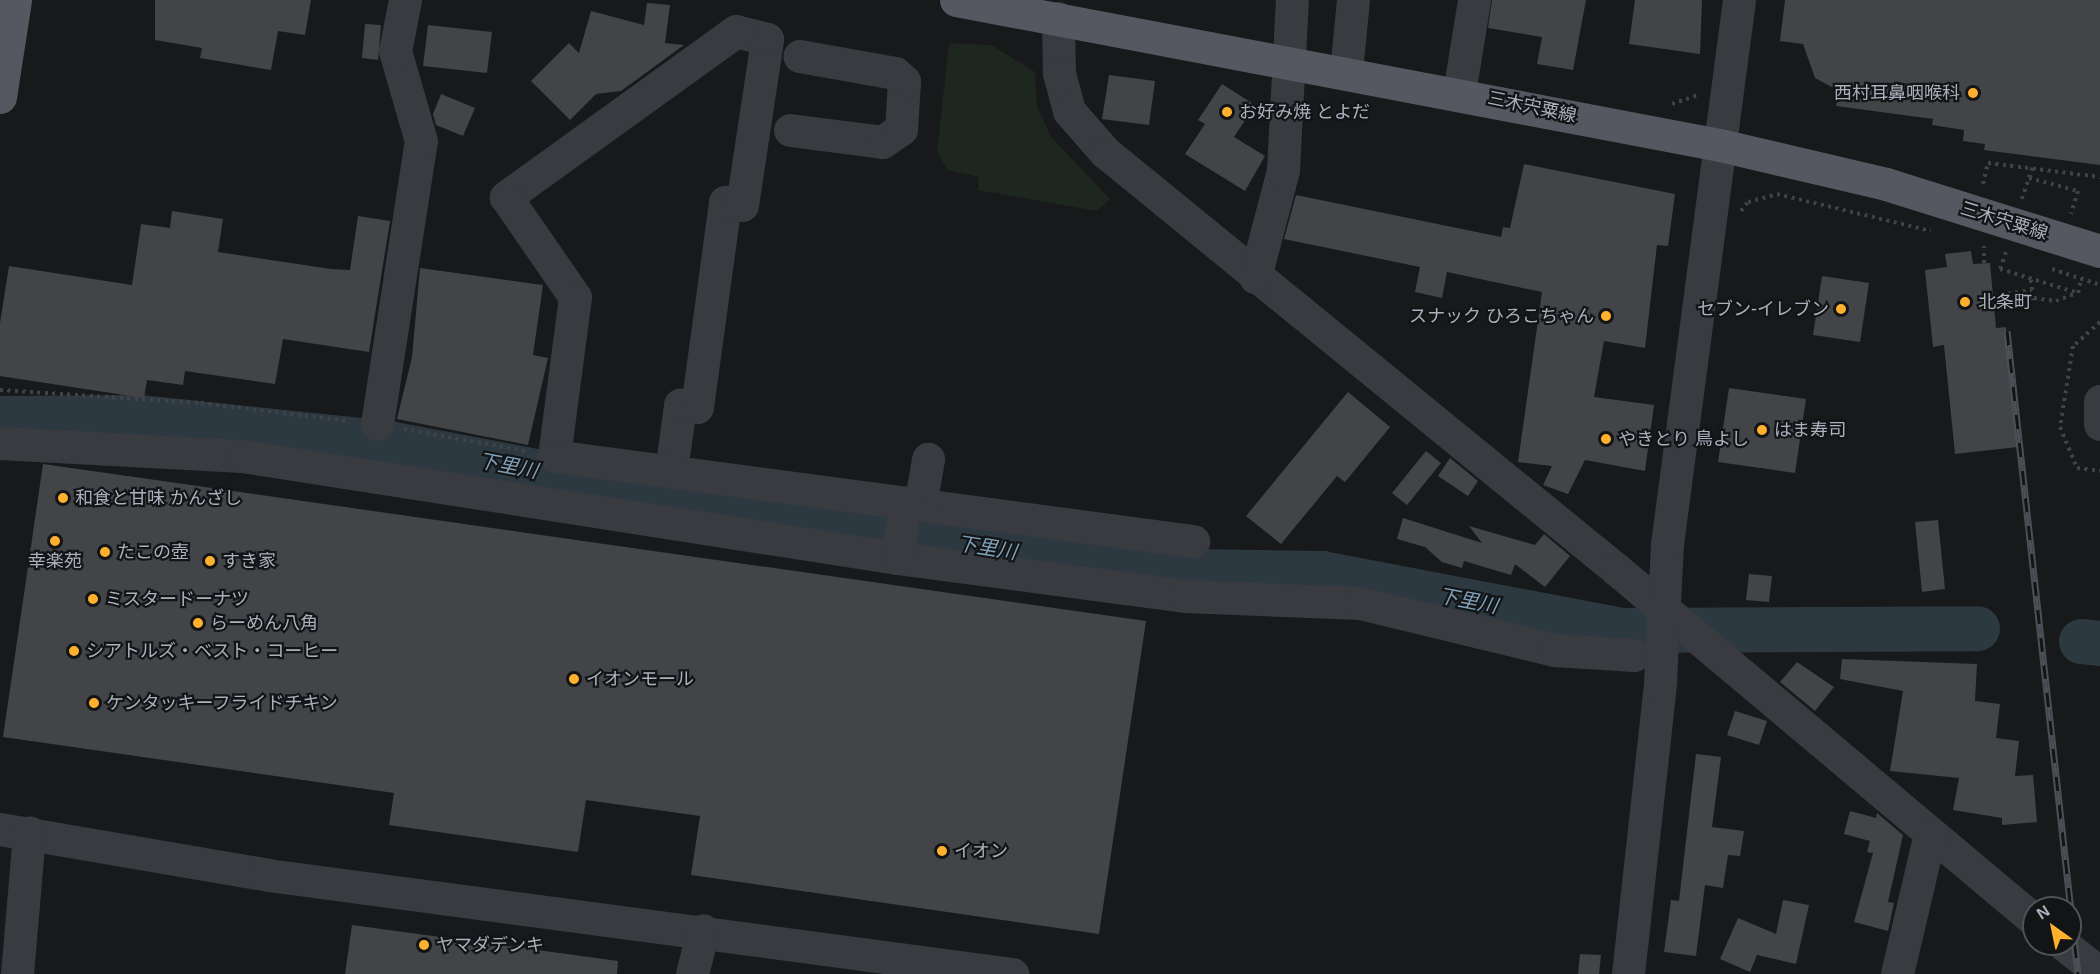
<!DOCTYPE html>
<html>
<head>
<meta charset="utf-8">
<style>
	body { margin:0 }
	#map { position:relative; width:2100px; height:974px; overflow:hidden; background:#18191b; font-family:Helvetica,"Noto Sans JP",sans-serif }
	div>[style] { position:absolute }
	.green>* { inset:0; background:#1e271f }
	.river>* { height:45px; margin:-22.5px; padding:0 22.5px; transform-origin:22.5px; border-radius:22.5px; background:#2d3941 }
	.building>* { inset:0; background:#424448 }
	.path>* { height:4px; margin-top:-2px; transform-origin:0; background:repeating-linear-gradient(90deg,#3f4248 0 3px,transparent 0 7.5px) }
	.minor>* { height:33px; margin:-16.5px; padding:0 16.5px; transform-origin:16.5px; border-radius:16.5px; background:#393b40 }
	.major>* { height:33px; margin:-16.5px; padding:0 16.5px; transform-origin:16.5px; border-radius:16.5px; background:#555860 }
	.rail>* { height:7px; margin-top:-3.5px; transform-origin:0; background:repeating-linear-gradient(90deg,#131416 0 14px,#4c4f56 0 28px); box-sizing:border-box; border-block:2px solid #4c4f56 }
	.dots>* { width:16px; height:16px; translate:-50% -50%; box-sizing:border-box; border:3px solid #131416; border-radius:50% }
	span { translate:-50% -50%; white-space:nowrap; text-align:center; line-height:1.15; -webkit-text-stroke:4.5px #131416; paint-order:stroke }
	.poi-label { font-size:18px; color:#aab0bc }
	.right { translate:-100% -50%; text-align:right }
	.left { translate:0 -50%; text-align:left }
	.street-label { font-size:18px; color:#aab0bc }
	.water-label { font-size:20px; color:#7ea0b9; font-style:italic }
	.north { position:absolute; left:2022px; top:896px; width:60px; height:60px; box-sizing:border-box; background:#131416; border:2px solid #4f5258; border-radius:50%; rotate:327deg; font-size:16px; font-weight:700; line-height:24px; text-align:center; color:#aab0bc }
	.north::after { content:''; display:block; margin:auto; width:21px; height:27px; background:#ffb12d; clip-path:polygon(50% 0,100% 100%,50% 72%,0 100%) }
</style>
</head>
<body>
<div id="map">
	<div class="green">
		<i style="clip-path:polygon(949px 43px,991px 45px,1035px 72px,1037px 106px,1051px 137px,1110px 199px,1097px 211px,978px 190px,979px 177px,948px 170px,937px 152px)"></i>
	</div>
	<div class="river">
		<i style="left:0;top:418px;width:139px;rotate:-0.4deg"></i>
		<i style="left:139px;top:417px;width:251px;rotate:5.9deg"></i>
		<i style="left:389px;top:443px;width:363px;rotate:10.8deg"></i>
		<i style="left:746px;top:511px;width:392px;rotate:8.6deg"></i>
		<i style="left:1134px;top:570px;width:188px;rotate:0.9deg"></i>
		<i style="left:1322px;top:573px;width:304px;rotate:10.8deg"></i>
		<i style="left:1621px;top:630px;width:356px;rotate:-0.3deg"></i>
		<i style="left:2081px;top:641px;width:19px;rotate:6deg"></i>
	</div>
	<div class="building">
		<i style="clip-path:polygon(155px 0,311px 0,305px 35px,278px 31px,271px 70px,200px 58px,202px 48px,155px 40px)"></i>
		<i style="clip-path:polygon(1492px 0,1586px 0,1573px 70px,1537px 64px,1542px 37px,1488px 28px)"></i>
		<i style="clip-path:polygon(1635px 0,1702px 0,1700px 54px,1629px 44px)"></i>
		<i style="clip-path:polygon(1785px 0,2100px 0,2100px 165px,1984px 150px,1985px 144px,1963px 141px,1964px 130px,1932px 125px,1933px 119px,1836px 106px,1839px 91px,1815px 78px,1803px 44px,1780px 41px)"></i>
		<i style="clip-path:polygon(647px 3px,670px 5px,665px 43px,684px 45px,621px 91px,596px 94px,570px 120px,531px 81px,569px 43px,579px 53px,591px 11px,644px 25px)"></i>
		<i style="clip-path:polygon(365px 24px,381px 25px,378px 60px,362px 58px)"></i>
		<i style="clip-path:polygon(428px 25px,492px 32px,487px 73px,423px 66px)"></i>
		<i style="clip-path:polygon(1109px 75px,1155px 81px,1149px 125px,1102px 119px)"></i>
		<i style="clip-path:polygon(1222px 84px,1255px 105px,1234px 137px,1265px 156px,1245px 191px,1185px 154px,1205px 124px,1198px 120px)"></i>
		<i style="clip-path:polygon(441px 94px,475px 108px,463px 136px,436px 125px,433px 114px)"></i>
		<i style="clip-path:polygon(1524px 164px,1675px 194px,1668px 246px,1657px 245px,1645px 348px,1604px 341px,1594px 397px,1654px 405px,1645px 471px,1585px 460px,1568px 494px,1543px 485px,1552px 466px,1518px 462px,1542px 292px,1447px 272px,1442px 298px,1415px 292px,1420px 267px,1284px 239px,1296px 195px,1501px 237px,1503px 227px,1510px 228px)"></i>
		<i style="clip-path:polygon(172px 211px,223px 219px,218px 252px,331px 269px,350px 270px,358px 216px,390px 221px,369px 352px,283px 339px,275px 384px,185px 371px,183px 385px,147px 380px,144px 398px,0 376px,0 323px,9px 266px,132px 285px,141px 224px,170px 228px)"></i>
		<i style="clip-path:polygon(1971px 251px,1973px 264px,1990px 263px,1996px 328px,2006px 327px,2018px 447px,1955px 454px,1944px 345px,1933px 347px,1925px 270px,1947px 267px,1945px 254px)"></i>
		<i style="clip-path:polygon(420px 268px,543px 285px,533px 355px,548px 358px,528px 445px,397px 419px,412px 357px)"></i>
		<i style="clip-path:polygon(1822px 276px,1869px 283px,1860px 342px,1813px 335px)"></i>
		<i style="clip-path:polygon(1729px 388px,1806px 399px,1795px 473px,1718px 462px)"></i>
		<i style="clip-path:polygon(1348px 392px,1390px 427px,1345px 482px,1337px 476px,1281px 544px,1246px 516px)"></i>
		<i style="clip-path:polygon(1426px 451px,1441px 463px,1407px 505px,1392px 493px)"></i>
		<i style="clip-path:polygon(1450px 458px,1478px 481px,1468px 496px,1438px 476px)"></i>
		<i style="clip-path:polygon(43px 464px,1146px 621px,1099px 934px,691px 875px,700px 816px,586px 800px,578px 852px,389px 825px,394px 793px,3px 737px)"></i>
		<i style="clip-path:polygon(1403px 518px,1482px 543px,1469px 526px,1535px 545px,1544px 534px,1570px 556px,1545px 587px,1515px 564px,1511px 575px,1464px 561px,1462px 568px,1442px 562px,1425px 547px,1397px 539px)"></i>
		<i style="clip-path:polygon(1938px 520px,1945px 589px,1922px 592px,1915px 522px)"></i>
		<i style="clip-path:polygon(1749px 574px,1772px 576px,1769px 602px,1746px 600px)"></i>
		<i style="clip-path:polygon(1842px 659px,1977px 664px,1975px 701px,2000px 704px,1996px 738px,2019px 741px,2015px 776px,2033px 775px,2037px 822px,2002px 825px,2002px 818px,1953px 810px,1959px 778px,1890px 771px,1903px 691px,1840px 679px)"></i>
		<i style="clip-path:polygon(1797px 662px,1834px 687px,1815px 711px,1780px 682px)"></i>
		<i style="clip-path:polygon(1735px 711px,1767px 721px,1759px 745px,1727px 735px)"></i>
		<i style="clip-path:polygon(1696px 754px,1721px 757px,1712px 827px,1744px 831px,1740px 856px,1728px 855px,1723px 888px,1705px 885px,1696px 956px,1664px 952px,1671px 900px,1679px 901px)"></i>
		<i style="clip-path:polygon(1850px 811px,1876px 818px,1877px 813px,1903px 835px,1888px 902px,1894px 903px,1888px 931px,1854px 922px,1873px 853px,1867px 852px,1870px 841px,1844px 834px)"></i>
		<i style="clip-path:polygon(1783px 900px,1809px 905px,1796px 964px,1757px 955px,1750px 972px,1720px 959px,1738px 918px,1776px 934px)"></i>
		<i style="clip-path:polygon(352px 925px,618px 961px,617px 974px,345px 974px)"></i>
		<i style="clip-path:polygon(1580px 954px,1601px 955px,1599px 974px,1578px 974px)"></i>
	</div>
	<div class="path">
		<i style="left:1672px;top:104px;width:28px;rotate:-19deg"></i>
		<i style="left:2029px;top:178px;width:51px;rotate:14.9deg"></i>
		<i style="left:2078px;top:191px;width:24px;rotate:107deg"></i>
		<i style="left:1983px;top:184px;width:22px;rotate:-77deg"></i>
		<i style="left:1988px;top:163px;width:113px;rotate:7.1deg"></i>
		<i style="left:2022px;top:199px;width:33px;rotate:-72deg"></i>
		<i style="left:1741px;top:211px;width:11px;rotate:-52deg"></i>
		<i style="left:1748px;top:202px;width:30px;rotate:-15deg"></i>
		<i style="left:1777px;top:194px;width:158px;rotate:13.5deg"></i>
		<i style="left:2006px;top:252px;width:18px;rotate:109deg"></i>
		<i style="left:2000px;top:269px;width:82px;rotate:17.1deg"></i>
		<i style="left:2078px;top:293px;width:14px;rotate:-78deg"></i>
		<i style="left:1984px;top:263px;width:17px;rotate:-90deg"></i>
		<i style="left:2052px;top:269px;width:51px;rotate:18.4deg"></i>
		<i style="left:1993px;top:296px;width:39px;rotate:-9deg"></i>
		<i style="left:2032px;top:290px;width:10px;rotate:-96deg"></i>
		<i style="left:1994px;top:305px;width:41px;rotate:-9.9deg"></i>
		<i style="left:2034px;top:298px;width:22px;rotate:8deg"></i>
		<i style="left:2056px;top:301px;width:22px;rotate:-21deg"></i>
		<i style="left:2100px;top:322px;width:36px;rotate:138deg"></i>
		<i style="left:2073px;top:346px;width:82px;rotate:99.1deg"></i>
		<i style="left:2060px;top:427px;width:44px;rotate:67.5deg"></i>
		<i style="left:2077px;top:468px;width:23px;rotate:7deg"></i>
		<i style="left:0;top:390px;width:201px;rotate:3.7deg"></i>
		<i style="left:201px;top:403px;width:149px;rotate:6.9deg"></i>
		<i style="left:404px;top:429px;width:124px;rotate:10.2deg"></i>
	</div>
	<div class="minor">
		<i style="left:1058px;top:18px;width:55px;rotate:89deg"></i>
		<i style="left:1059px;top:73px;width:39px;rotate:75deg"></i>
		<i style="left:1069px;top:111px;width:55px;rotate:48.7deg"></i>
		<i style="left:1105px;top:152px;width:660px;rotate:39.22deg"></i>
		<i style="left:1616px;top:569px;width:546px;rotate:40.02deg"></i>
		<i style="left:1346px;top:71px;width:71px;rotate:-84.4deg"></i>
		<i style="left:1459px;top:93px;width:94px;rotate:-80.8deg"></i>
		<i style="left:790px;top:130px;width:93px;rotate:7.4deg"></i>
		<i style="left:882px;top:142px;width:23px;rotate:-34deg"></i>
		<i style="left:901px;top:129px;width:48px;rotate:-86.4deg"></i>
		<i style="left:904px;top:81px;width:12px;rotate:-138deg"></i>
		<i style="left:895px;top:73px;width:97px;rotate:-169.9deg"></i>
		<i style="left:1255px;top:277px;width:111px;rotate:-75.3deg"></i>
		<i style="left:1283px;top:170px;width:170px;rotate:-87deg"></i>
		<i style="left:2100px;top:401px;width:23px;rotate:90deg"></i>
		<i style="left:377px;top:424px;width:286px;rotate:-81.2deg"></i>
		<i style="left:421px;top:141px;width:94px;rotate:-106.1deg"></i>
		<i style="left:395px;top:51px;width:52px;rotate:-78.9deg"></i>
		<i style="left:0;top:443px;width:242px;rotate:3.1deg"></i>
		<i style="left:242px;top:456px;width:663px;rotate:8.85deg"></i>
		<i style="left:897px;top:558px;width:290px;rotate:7.5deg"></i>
		<i style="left:1185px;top:596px;width:175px;rotate:2.3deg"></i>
		<i style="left:1360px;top:603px;width:200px;rotate:13.6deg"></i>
		<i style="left:1554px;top:650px;width:80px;rotate:3.6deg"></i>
		<i style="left:671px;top:471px;width:67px;rotate:-82.2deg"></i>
		<i style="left:680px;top:405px;width:17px;rotate:7deg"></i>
		<i style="left:697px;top:407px;width:207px;rotate:-82.2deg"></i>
		<i style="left:725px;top:202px;width:17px;rotate:10deg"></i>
		<i style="left:742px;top:205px;width:168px;rotate:-81.4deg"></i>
		<i style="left:767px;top:39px;width:32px;rotate:-166deg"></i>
		<i style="left:736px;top:31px;width:284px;rotate:144.2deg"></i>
		<i style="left:506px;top:197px;width:121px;rotate:55.4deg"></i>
		<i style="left:575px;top:297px;width:160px;rotate:97.5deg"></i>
		<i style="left:554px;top:456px;width:645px;rotate:7.58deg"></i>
		<i style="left:920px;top:506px;width:48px;rotate:-80.3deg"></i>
		<i style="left:897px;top:558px;width:56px;rotate:-81.7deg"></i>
		<i style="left:0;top:829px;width:272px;rotate:9.7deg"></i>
		<i style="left:268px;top:875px;width:751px;rotate:7.58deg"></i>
		<i style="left:2063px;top:944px;width:47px;rotate:38.1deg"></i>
		<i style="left:17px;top:974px;width:142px;rotate:-85.1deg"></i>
		<i style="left:692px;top:974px;width:45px;rotate:-76deg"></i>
		<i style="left:1628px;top:974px;width:294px;rotate:-83.7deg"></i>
		<i style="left:1660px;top:682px;width:138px;rotate:-87.1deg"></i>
		<i style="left:1667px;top:544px;width:549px;rotate:-82.46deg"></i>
		<i style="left:1897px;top:974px;width:145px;rotate:-76.8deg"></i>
	</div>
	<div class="major">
		<i style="left:956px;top:0;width:778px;rotate:10.75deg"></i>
		<i style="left:1720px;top:145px;width:171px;rotate:13.2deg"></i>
		<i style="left:1886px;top:184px;width:224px;rotate:17.4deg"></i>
		<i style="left:0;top:97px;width:98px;rotate:-81.2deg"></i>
	</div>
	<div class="rail">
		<i style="left:2007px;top:331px;width:647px;rotate:83.7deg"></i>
	</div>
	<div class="dots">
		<i style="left:1973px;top:93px;background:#ffb12d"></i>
		<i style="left:1227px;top:112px;background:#ffb12d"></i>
		<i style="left:1965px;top:302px;background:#ffb12d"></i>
		<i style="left:1841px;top:309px;background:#ffb12d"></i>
		<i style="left:1606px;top:316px;background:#ffb12d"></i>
		<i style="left:1762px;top:430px;background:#ffb12d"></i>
		<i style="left:1606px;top:439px;background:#ffb12d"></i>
		<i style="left:63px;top:498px;background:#ffb12d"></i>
		<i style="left:55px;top:541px;background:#ffb12d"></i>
		<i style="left:105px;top:552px;background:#ffb12d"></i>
		<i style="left:210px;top:561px;background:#ffb12d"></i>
		<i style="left:93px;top:599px;background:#ffb12d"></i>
		<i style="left:198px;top:623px;background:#ffb12d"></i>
		<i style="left:74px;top:651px;background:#ffb12d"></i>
		<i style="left:574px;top:679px;background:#ffb12d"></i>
		<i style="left:94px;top:703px;background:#ffb12d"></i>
		<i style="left:942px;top:851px;background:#ffb12d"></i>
		<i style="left:424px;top:945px;background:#ffb12d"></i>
	</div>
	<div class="poi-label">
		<span class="right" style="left:1960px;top:93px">西村耳鼻咽喉科</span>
		<span class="left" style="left:1239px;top:112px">お好み焼 とよだ</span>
		<span class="left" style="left:1978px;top:302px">北条町</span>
		<span class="right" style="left:1829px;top:309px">セブン-イレブン</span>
		<span class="right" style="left:1594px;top:316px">スナック ひろこちゃん</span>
		<span class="left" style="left:1774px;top:430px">はま寿司</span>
		<span class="left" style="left:1618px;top:439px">やきとり 鳥よし</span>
		<span class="left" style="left:75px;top:498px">和食と甘味 かんざし</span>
		<span class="left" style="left:117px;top:552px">たこの壺</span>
		<span style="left:55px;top:561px">幸楽苑</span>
		<span class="left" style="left:222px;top:561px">すき家</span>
		<span class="left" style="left:105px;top:599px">ミスタードーナツ</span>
		<span class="left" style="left:210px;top:623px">らーめん八角</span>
		<span class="left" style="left:86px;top:651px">シアトルズ・ベスト・コーヒー</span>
		<span class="left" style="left:586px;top:679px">イオンモール</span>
		<span class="left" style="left:106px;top:703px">ケンタッキーフライドチキン</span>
		<span class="left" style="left:954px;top:851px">イオン</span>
		<span class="left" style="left:436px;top:945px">ヤマダデンキ</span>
	</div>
	<div class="street-label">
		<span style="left:1532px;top:107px;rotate:12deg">三木宍粟線</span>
		<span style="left:2004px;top:221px;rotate:17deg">三木宍粟線</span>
	</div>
	<div class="water-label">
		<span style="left:508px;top:466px;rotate:11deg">下里川</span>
		<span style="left:987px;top:548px;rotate:9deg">下里川</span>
		<span style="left:1468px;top:601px;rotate:11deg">下里川</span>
	</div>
	<div class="north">N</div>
</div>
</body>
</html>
